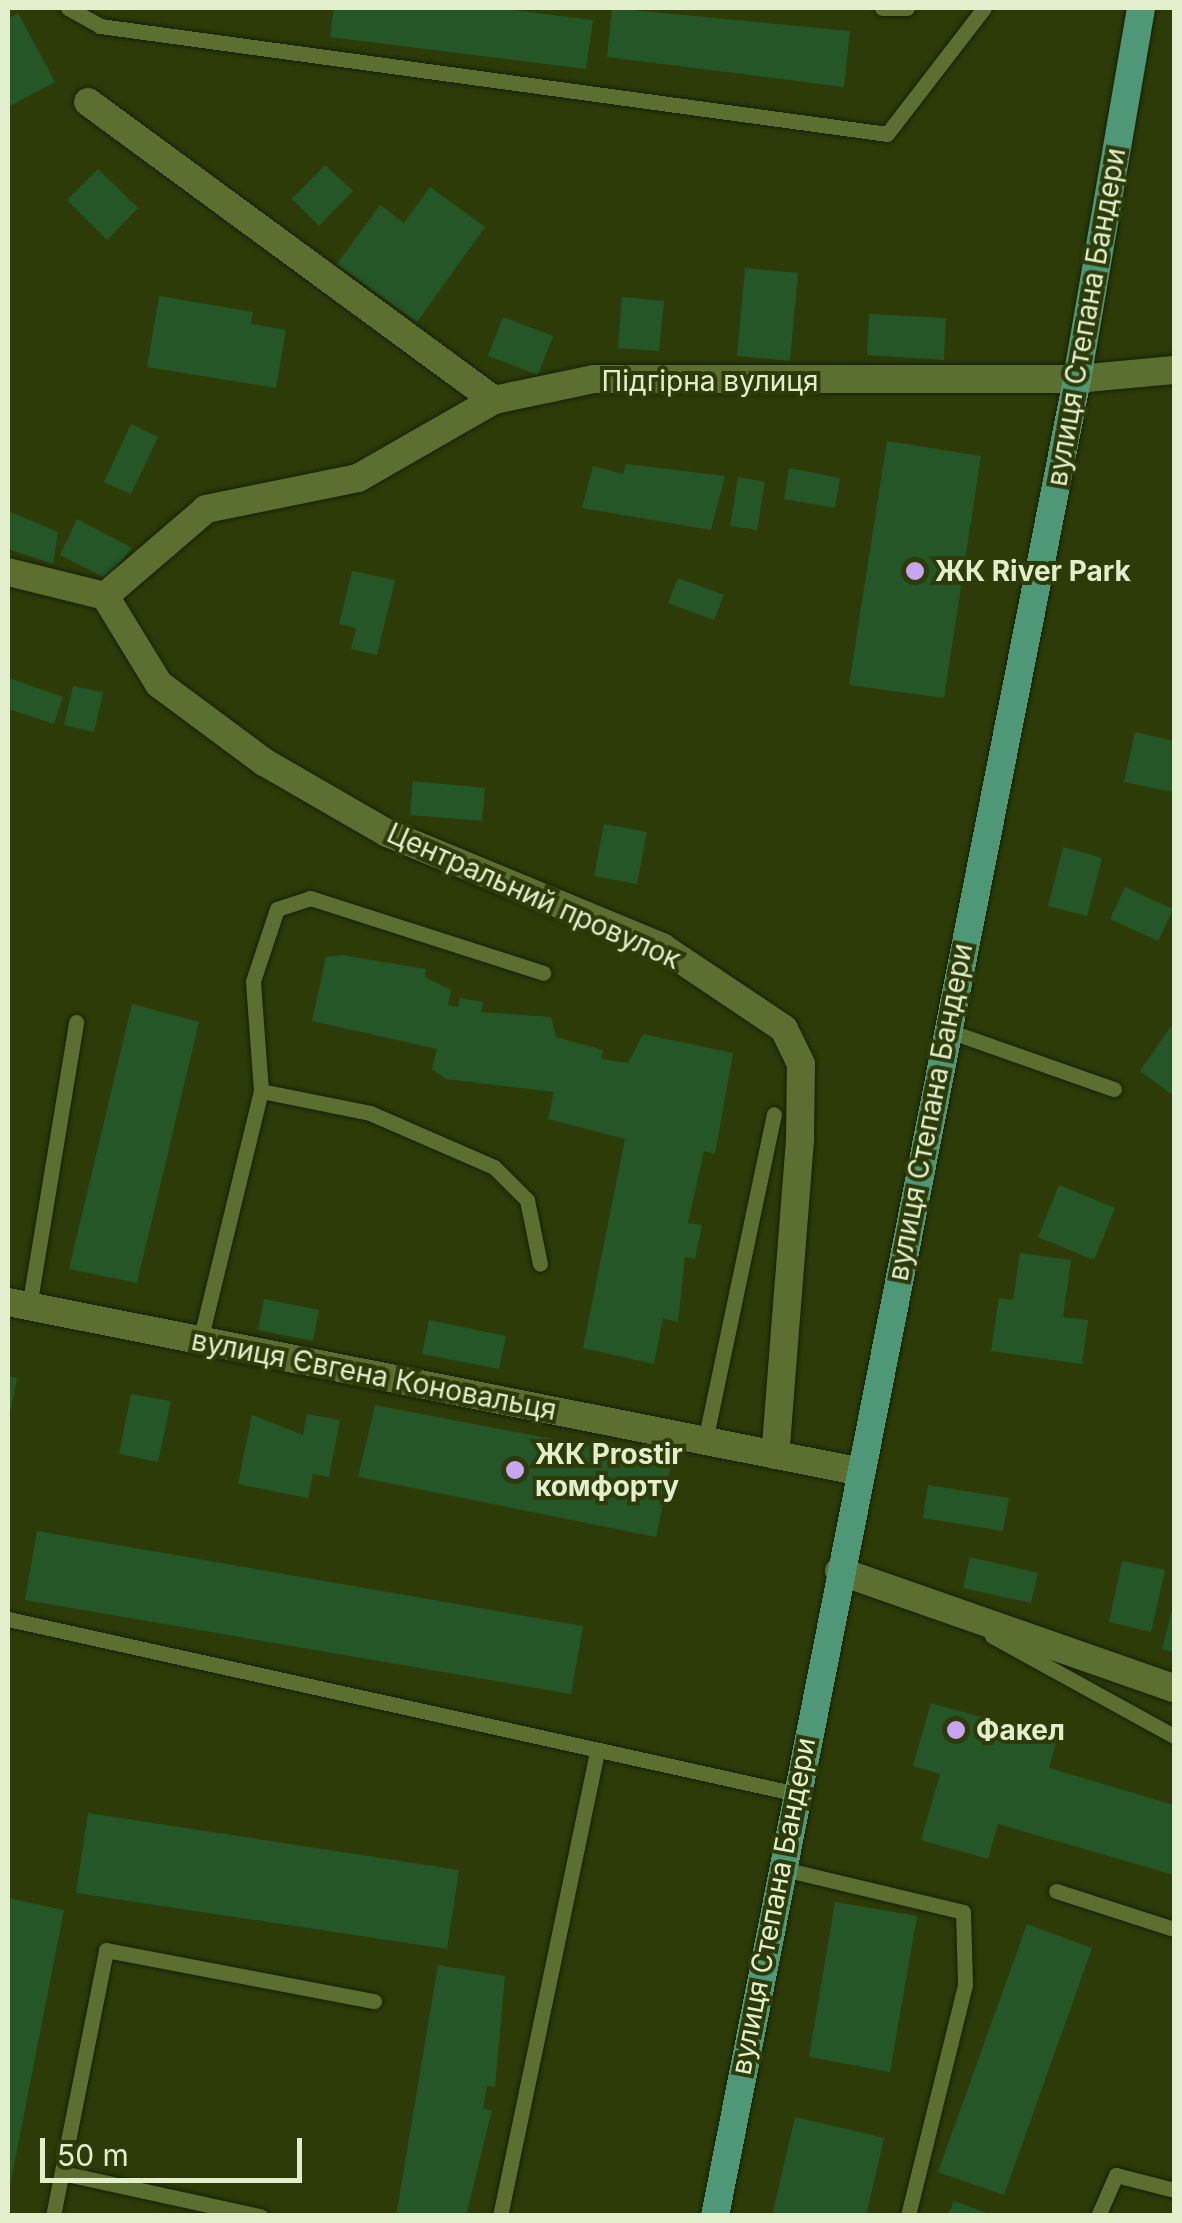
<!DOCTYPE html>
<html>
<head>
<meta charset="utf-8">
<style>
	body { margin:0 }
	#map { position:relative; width:1182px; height:2223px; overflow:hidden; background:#2d3b09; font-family:Inter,sans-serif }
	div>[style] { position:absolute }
	.building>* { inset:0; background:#255628 }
	.roads { filter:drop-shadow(0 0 2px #172101) drop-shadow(0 0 2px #172101) }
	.service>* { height:15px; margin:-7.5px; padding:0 7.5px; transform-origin:7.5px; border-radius:7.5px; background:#5b6f31 }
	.minor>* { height:28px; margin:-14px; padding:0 14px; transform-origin:14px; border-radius:14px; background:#5b6f31 }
	.primary>* { height:28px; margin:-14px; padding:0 14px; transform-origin:14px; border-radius:14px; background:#4e9877 }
	.dots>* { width:28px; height:28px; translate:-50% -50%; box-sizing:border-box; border:5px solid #2d3b09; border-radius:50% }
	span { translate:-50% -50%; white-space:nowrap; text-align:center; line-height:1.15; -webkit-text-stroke:8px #2d3b09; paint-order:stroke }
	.street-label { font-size:28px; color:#e2efcd }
	.poi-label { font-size:28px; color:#e2efcd; font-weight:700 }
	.left { translate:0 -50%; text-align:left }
	.frame { position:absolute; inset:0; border:10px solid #e2efcd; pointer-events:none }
	.scale { position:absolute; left:40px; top:2138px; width:262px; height:45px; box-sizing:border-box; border:5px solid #e2efcd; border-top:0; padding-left:12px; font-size:30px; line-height:35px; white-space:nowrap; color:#e2efcd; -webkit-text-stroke:8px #2d3b09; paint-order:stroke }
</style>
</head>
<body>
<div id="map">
	<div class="building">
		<i style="clip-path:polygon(334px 8px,495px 8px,593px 20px,586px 69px,330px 37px)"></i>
		<i style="clip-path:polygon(612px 8px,850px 31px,844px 87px,607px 57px)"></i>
		<i style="clip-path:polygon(18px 13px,55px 82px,8px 107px,8px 18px)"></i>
		<i style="clip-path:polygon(325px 165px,353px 191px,319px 226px,292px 199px)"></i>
		<i style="clip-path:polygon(98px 169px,138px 208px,107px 240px,67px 200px)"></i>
		<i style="clip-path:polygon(430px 187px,485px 227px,417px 322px,337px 264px,380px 205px,404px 223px)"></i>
		<i style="clip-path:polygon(745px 268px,798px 273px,790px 361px,737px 356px)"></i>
		<i style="clip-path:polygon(159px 296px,253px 312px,251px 324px,286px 330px,276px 388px,147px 367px)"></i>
		<i style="clip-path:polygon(622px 297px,664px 301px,659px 351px,618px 348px)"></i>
		<i style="clip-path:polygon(869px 314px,946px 318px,944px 360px,867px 355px)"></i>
		<i style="clip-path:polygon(503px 317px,553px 336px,538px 375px,488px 356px)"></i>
		<i style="clip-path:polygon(131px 424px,158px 437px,131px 494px,104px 482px)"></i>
		<i style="clip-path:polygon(887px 441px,981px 456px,944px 698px,849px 685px)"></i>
		<i style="clip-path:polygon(626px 464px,725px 476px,711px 530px,582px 508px,593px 466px,623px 474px)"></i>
		<i style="clip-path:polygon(789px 468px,840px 478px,835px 508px,784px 499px)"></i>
		<i style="clip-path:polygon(738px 477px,765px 482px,757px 530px,730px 526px)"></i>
		<i style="clip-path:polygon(8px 511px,58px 532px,53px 564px,8px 549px)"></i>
		<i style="clip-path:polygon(77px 519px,132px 548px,107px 579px,60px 555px)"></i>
		<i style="clip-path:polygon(352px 571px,395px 580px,377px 655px,351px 649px,356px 628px,339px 624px)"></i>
		<i style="clip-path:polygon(678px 578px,724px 595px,714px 620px,668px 603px)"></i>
		<i style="clip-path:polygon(9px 678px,63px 697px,54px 724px,8px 709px)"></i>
		<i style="clip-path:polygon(73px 686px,103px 692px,94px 732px,64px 725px)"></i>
		<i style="clip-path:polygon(1135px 732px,1174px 741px,1172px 792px,1124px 782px)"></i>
		<i style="clip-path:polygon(413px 781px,485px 788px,482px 821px,410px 815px)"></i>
		<i style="clip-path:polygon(604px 824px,647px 832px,637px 884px,594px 876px)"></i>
		<i style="clip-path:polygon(1063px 847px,1102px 858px,1087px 916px,1048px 906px)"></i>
		<i style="clip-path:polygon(1125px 887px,1173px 909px,1158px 941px,1110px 919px)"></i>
		<i style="clip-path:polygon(342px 955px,426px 969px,425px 977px,451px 990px,448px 1005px,458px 1007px,460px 998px,483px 1002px,481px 1012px,551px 1017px,556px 1037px,603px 1050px,601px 1059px,628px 1063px,643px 1034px,733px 1053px,715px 1154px,704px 1151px,688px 1223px,702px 1225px,695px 1259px,685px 1257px,678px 1322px,663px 1318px,654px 1364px,583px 1348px,625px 1139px,548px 1119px,554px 1092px,446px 1079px,432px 1069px,437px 1049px,312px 1021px,326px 957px)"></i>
		<i style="clip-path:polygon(132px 1004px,199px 1022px,137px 1283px,69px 1269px)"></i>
		<i style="clip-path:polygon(1174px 1022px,1174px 1096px,1140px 1071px)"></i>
		<i style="clip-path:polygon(1059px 1185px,1115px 1208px,1094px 1260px,1038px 1237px)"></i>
		<i style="clip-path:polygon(1020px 1253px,1071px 1260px,1063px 1317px,1088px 1320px,1082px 1364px,991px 1351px,999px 1298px,1013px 1300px)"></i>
		<i style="clip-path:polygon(264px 1299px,319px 1310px,313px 1341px,258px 1330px)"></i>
		<i style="clip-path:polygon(429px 1320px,506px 1336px,499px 1369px,422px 1354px)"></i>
		<i style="clip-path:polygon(8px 1376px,17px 1378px,9px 1419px,8px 1419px)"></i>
		<i style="clip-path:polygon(131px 1394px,171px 1401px,158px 1462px,119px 1454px)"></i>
		<i style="clip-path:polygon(375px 1405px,672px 1462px,656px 1537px,358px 1477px)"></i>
		<i style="clip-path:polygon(307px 1414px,340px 1420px,329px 1477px,313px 1474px,308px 1498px,238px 1484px,252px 1415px,303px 1435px)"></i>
		<i style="clip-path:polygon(928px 1485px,1009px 1498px,1003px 1531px,923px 1518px)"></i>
		<i style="clip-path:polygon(37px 1531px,583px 1626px,571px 1694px,25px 1600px)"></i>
		<i style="clip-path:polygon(970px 1557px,1038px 1573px,1031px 1603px,963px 1588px)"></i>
		<i style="clip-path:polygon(1122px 1561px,1165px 1570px,1151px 1632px,1109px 1622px)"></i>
		<i style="clip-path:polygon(1173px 1606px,1174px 1606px,1174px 1653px,1162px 1649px)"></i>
		<i style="clip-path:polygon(931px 1703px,1057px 1739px,1049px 1768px,1174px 1805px,1174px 1875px,998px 1824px,988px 1859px,921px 1840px,940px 1774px,913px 1766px)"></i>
		<i style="clip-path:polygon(88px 1813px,459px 1870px,447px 1949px,76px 1893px)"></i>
		<i style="clip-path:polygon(8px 1898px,64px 1910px,9px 2191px,8px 2191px)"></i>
		<i style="clip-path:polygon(835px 1902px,917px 1916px,890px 2072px,809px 2057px)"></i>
		<i style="clip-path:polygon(1027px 1924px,1092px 1948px,1004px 2195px,938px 2172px)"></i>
		<i style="clip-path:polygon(438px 1965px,505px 1976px,495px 2087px,487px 2086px,483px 2109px,492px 2110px,466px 2216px,396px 2216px)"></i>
		<i style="clip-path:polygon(795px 2117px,884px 2138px,866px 2216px,772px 2216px)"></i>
		<i style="clip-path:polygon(954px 2201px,992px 2215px,992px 2216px,948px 2216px)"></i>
	</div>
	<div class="roads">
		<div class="service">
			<i style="left:68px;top:8px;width:37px;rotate:29deg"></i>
			<i style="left:100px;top:26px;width:794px;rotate:7.81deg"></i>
			<i style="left:887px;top:134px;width:159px;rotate:-52.4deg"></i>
			<i style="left:882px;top:8px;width:25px"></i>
			<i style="left:946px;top:1030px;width:178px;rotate:19.4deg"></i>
			<i style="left:261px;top:1091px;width:110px;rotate:-94.2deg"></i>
			<i style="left:253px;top:981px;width:76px;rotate:-71.6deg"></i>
			<i style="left:277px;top:909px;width:35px;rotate:-18deg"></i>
			<i style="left:310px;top:898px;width:245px;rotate:17.8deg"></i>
			<i style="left:29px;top:1307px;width:289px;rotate:-80.6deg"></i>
			<i style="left:200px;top:1341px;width:257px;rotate:-76.3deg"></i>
			<i style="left:261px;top:1091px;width:111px;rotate:11.4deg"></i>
			<i style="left:370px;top:1113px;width:135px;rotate:23.5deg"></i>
			<i style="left:494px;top:1167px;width:47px;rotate:45deg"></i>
			<i style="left:527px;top:1200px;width:65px;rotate:78.5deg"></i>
			<i style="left:705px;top:1441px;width:334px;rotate:-78.1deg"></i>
			<i style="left:8px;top:1619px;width:804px;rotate:12.5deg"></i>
			<i style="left:992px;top:1636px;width:208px;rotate:28.8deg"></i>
			<i style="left:779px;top:1868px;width:189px;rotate:13.4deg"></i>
			<i style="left:963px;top:1912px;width:73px;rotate:88.4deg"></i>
			<i style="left:965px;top:1985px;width:238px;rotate:103.9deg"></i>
			<i style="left:1056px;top:1891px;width:124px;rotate:17.9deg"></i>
			<i style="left:62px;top:2173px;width:203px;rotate:12.3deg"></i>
			<i style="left:53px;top:2216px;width:271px;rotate:-78.7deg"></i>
			<i style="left:106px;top:1950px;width:273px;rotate:10.8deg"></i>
			<i style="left:500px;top:2216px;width:474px;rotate:-78.2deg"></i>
			<i style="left:1098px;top:2216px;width:45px;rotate:-66.3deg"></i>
			<i style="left:1116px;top:2175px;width:60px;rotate:14.5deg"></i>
		</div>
		<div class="minor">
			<i style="left:88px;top:102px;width:504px;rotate:36.28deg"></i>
			<i style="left:8px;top:572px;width:100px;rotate:13.9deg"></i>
			<i style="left:105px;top:596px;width:133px;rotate:-40.7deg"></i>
			<i style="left:206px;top:509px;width:155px;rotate:-11.5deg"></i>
			<i style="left:358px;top:478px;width:157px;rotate:-29.8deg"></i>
			<i style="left:494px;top:400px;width:102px;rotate:-11.9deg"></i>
			<i style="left:594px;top:379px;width:483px"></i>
			<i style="left:1077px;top:379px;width:97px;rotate:-5.3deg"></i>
			<i style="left:105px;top:596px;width:103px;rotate:58.5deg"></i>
			<i style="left:159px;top:684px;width:131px;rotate:36.6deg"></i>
			<i style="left:264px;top:762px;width:142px;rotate:30deg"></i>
			<i style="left:387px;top:833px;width:298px;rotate:22.5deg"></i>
			<i style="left:662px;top:947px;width:147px;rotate:33.9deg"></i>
			<i style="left:784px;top:1029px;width:39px;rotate:64deg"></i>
			<i style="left:801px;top:1064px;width:76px;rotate:90.8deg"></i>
			<i style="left:800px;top:1140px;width:316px;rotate:94.5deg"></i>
			<i style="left:8px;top:1302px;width:866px;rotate:11.26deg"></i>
			<i style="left:839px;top:1571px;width:355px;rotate:19.3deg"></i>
		</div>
		<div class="primary">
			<i style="left:715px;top:2216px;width:1872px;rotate:-78.85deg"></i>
			<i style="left:1077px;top:379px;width:376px;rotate:-80.2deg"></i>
		</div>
	</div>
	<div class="dots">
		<i style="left:915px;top:571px;background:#c7a6ef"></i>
		<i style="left:515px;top:1470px;background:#c7a6ef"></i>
		<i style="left:956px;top:1730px;background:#c7a6ef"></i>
	</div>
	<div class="street-label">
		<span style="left:1086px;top:317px;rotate:-80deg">вулиця Степана Бандери</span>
		<span style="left:710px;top:381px">Підгірна вулиця</span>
		<span style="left:534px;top:896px;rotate:24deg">Центральний провулок</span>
		<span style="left:930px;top:1112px;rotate:-79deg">вулиця Степана Бандери</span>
		<span style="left:374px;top:1375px;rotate:11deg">вулиця Євгена Коновальця</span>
		<span style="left:773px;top:1906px;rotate:-79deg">вулиця Степана Бандери</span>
	</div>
	<div class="poi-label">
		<span class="left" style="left:935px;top:571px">ЖК River Park</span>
		<span class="left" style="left:535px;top:1470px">ЖК Prostir<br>комфорту</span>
		<span class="left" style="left:976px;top:1730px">Факел</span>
	</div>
	<div class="frame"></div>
	<div class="scale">50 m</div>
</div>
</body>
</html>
